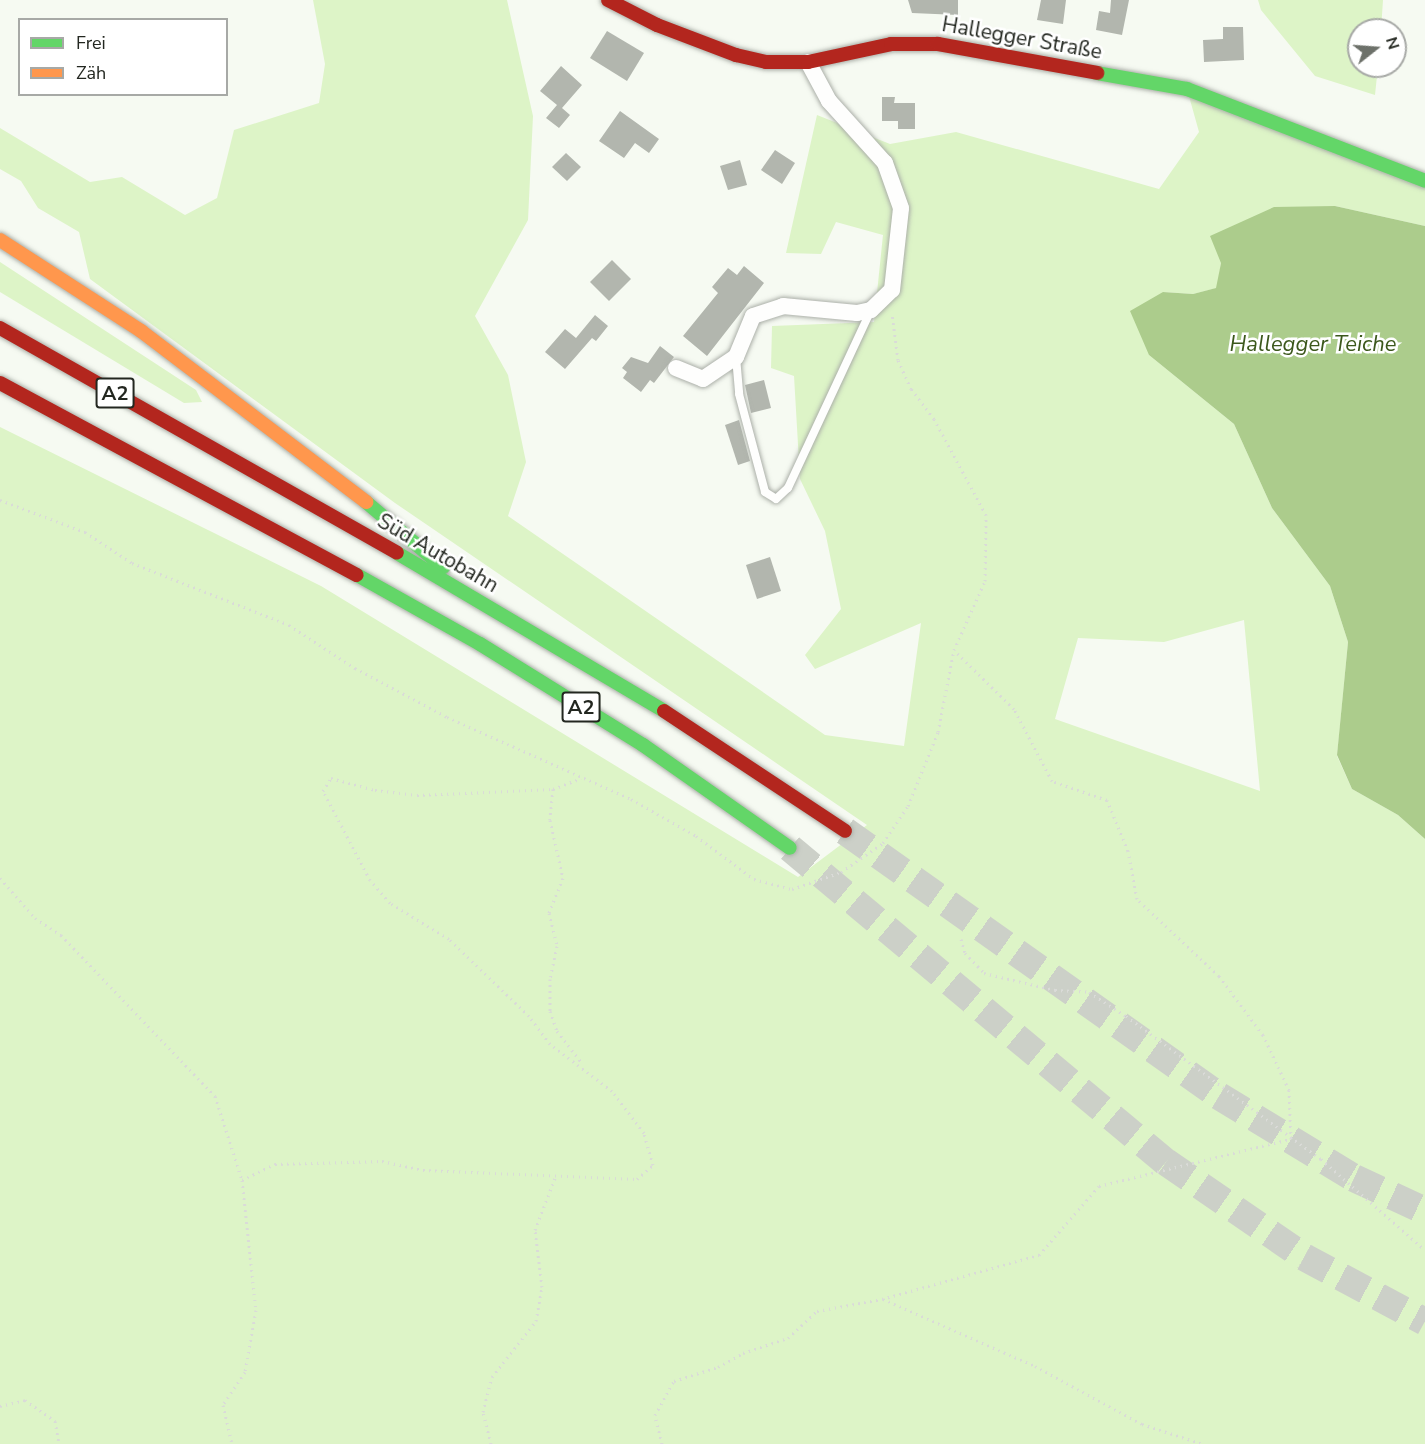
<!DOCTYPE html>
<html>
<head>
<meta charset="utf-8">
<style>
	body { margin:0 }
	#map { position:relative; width:1425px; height:1444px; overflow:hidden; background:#f6faf2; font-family:"Nunito Sans",sans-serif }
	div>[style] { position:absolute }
	.green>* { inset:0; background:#ddf4c7 }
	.water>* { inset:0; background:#accc8c }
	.building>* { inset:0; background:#b2b6ae }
	.highway-tunnel>* { height:28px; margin-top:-14px; transform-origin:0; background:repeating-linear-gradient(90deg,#ccd0c8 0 28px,transparent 0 42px) }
	.path>* { height:3px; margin-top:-1.5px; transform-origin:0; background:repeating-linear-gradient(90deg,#dadbd8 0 1.5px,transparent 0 6px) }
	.roads { filter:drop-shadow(0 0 2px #acb0a9) drop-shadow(0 0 2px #acb0a9) }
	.lane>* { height:8px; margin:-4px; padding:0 4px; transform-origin:4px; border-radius:4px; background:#fefefd }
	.street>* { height:16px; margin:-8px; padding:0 8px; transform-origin:8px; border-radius:8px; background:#fefefd }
	.fast>* { height:14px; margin:-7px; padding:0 7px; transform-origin:7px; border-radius:7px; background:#63d668 }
	.slow>* { height:14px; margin:-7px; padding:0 7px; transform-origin:7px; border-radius:7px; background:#ff974d }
	.jam>* { height:14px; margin:-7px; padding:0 7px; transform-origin:7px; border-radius:7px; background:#b3261e }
	span { translate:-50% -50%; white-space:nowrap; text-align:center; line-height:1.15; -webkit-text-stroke:5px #fff; paint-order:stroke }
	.shield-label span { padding:2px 4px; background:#fff; border:2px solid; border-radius:4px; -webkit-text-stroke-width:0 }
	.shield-label { font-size:20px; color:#232720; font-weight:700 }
	.street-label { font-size:21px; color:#232720 }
	.water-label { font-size:22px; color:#3c581c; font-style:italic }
	.legend { position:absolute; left:18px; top:18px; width:210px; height:78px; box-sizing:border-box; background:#fff; border:2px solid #a7a9a6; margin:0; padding:8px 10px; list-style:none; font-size:18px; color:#232720 }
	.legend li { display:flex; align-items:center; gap:12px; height:30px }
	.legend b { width:30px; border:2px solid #a7a9a6 }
	.north { position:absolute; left:1347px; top:18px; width:60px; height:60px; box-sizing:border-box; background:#fff; border:2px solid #a7a9a6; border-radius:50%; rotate:73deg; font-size:16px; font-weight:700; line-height:24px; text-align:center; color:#232720 }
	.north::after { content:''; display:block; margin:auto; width:21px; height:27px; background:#6d716a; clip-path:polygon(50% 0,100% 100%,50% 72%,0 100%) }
</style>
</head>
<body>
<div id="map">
	<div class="green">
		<i style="clip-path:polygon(evenodd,313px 0,507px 0,533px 116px,528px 220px,475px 316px,508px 375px,526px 462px,508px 516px,825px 735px,904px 746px,921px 623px,815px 669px,805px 655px,841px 609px,825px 531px,800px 479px,794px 376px,771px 368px,772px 326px,874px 322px,883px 235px,836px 222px,821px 254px,786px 253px,817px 115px,890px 144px,956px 132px,1159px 189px,1199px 132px,1187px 89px,1425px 181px,1425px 226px,1335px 206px,1221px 263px,1217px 288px,1193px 294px,1163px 292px,1149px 355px,1234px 424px,1272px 508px,1330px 586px,1348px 642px,1337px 756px,1352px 789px,1398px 815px,1425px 839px,1425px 1444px,0 1444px,0 427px,321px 586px,798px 877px,867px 825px,395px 503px,90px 279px,79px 232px,38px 208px,21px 181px,0 169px,0 128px,90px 182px,122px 177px,185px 215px,217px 198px,234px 130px,319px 103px,325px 64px,313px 0,1244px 620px,1260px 791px,1055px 719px,1078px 638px,1164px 642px,1244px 620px)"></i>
		<i style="clip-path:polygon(1258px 0,1383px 0,1381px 30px,1359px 30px,1359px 66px,1378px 66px,1375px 95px,1315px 76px,1261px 10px)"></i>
		<i style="clip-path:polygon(0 262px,196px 390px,202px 402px,184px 403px,0 292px)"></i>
	</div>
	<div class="water">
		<i style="clip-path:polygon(1335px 206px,1425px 226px,1425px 839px,1398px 815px,1352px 789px,1337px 755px,1348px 642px,1330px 586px,1272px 508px,1234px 424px,1149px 355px,1130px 311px,1163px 292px,1193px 294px,1216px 288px,1221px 263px,1210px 236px,1274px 207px)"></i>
	</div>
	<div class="building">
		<i style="clip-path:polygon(908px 0,958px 0,958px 15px,912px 13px)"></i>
		<i style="clip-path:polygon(1041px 0,1066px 0,1063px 24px,1037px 20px)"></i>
		<i style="clip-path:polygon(1111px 0,1129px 0,1122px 35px,1096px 30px,1099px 11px,1110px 13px)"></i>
		<i style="clip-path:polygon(1223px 27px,1243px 27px,1244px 60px,1204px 62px,1203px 40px,1223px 39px)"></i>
		<i style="clip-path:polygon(607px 31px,644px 53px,627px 81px,590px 58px)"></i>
		<i style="clip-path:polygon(561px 66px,582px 85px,562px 108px,570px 115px,559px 128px,546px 118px,557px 105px,540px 91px)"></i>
		<i style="clip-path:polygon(882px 97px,895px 97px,894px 103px,915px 103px,915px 129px,898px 129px,898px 121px,882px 121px)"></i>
		<i style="clip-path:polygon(620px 111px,659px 139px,649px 153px,635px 143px,624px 158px,599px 141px)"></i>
		<i style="clip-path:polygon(775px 150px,795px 163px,782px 184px,761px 170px)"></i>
		<i style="clip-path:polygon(566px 153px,581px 167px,567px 181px,552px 167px)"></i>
		<i style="clip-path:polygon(740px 160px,747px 185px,728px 190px,720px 166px)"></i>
		<i style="clip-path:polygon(612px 260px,631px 279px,609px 301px,590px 282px)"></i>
		<i style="clip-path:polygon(744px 266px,764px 283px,707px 356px,683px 336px,718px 293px,712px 287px,728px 268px,737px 275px)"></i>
		<i style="clip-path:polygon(595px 315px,608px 326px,596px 341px,592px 338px,565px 369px,545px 352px,565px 329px,576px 338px)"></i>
		<i style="clip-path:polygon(660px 346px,674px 357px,654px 383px,650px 380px,641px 392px,623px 378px,627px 372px,622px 368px,631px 357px,648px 363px)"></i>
		<i style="clip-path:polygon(764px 380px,771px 408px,751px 413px,745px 385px)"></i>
		<i style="clip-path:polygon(739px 420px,750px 461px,738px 465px,725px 425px)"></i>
		<i style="clip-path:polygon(770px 557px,781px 591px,757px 599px,746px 565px)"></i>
	</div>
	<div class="highway-tunnel">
		<i style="left:845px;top:831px;width:458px;rotate:35.3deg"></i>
		<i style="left:1219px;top:1096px;width:158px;rotate:31.3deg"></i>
		<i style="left:1354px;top:1178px;width:78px;rotate:24.9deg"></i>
		<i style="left:790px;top:848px;width:490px;rotate:39.9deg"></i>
		<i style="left:1166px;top:1162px;width:168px;rotate:34.5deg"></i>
		<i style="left:1304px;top:1257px;width:137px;rotate:28.2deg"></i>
	</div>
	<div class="path">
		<i style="left:0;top:500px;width:91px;rotate:20.6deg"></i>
		<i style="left:85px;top:532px;width:56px;rotate:33.4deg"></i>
		<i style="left:132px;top:563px;width:169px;rotate:21.5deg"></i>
		<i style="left:289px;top:625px;width:79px;rotate:33.1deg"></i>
		<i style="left:355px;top:668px;width:104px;rotate:28deg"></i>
		<i style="left:447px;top:717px;width:201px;rotate:24deg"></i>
		<i style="left:631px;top:799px;width:75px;rotate:29.6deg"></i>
		<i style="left:696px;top:836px;width:72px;rotate:36.6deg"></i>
		<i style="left:754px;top:879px;width:39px;rotate:15deg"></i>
		<i style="left:792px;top:889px;width:52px;rotate:-19.1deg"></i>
		<i style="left:841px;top:872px;width:51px;rotate:-34.6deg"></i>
		<i style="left:883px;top:843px;width:45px;rotate:-56deg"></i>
		<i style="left:908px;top:806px;width:80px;rotate:-67.9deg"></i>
		<i style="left:938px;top:732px;width:84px;rotate:-79deg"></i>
		<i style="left:954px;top:650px;width:76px;rotate:-65.8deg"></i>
		<i style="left:985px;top:581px;width:66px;rotate:-89.1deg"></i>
		<i style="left:986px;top:515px;width:109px;rotate:-118.4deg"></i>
		<i style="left:934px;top:419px;width:38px;rotate:-127deg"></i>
		<i style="left:911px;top:389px;width:32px;rotate:-114deg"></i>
		<i style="left:898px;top:360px;width:47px;rotate:-97.3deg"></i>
		<i style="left:553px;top:789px;width:31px;rotate:96deg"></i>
		<i style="left:550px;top:820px;width:59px;rotate:77.4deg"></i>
		<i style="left:563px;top:878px;width:38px;rotate:112deg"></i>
		<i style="left:549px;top:913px;width:34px;rotate:76deg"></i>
		<i style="left:557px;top:946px;width:34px;rotate:102deg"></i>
		<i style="left:550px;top:979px;width:32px;rotate:90deg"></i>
		<i style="left:550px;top:1011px;width:21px;rotate:71deg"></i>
		<i style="left:557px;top:1031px;width:39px;rotate:52deg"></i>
		<i style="left:0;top:878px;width:53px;rotate:48.8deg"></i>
		<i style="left:35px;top:918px;width:31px;rotate:33deg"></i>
		<i style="left:61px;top:935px;width:223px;rotate:46.3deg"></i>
		<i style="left:215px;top:1096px;width:88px;rotate:72.2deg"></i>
		<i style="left:242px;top:1180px;width:131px;rotate:83.9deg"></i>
		<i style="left:256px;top:1310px;width:63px;rotate:100.1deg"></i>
		<i style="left:245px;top:1372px;width:40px;rotate:124deg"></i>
		<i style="left:223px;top:1405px;width:40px;rotate:77deg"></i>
		<i style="left:961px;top:939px;width:15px;rotate:74deg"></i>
		<i style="left:965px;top:953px;width:28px;rotate:46deg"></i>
		<i style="left:984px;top:973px;width:73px;rotate:13.5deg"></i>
		<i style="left:1055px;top:990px;width:34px;rotate:3deg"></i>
		<i style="left:1089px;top:992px;width:44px;rotate:33deg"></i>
		<i style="left:1126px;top:1016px;width:242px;rotate:36.3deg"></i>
		<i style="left:1321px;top:1159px;width:138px;rotate:41.2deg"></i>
		<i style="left:242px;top:1180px;width:37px;rotate:-26deg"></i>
		<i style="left:275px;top:1164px;width:107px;rotate:-1.6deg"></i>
		<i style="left:382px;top:1161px;width:42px;rotate:12.4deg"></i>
		<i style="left:423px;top:1170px;width:214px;rotate:2.4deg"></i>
		<i style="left:637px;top:1179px;width:21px;rotate:-41deg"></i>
		<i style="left:653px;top:1165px;width:33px;rotate:-106deg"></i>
		<i style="left:644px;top:1133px;width:53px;rotate:-127.3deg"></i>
		<i style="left:612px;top:1091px;width:78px;rotate:-142.8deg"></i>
		<i style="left:550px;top:1044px;width:35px;rotate:-127deg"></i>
		<i style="left:529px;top:1016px;width:111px;rotate:-136.1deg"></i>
		<i style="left:449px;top:939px;width:69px;rotate:-148.6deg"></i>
		<i style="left:390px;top:903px;width:30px;rotate:-131deg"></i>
		<i style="left:370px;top:880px;width:101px;rotate:-117.8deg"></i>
		<i style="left:323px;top:791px;width:15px;rotate:-58deg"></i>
		<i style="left:331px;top:778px;width:46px;rotate:15.3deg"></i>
		<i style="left:375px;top:790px;width:42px;rotate:6.8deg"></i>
		<i style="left:417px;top:795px;width:136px;rotate:-2.5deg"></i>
		<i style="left:553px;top:789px;width:30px;rotate:-21deg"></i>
		<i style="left:883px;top:1299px;width:166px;rotate:23.8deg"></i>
		<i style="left:1035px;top:1366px;width:122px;rotate:28.5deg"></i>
		<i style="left:1142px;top:1424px;width:64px;rotate:18.2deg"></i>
		<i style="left:0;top:1406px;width:26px;rotate:-13deg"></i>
		<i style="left:25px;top:1400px;width:37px;rotate:35deg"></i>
		<i style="left:55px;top:1421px;width:23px;rotate:80deg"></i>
		<i style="left:491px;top:1444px;width:33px;rotate:-104deg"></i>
		<i style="left:483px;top:1412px;width:36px;rotate:-76deg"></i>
		<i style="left:492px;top:1377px;width:71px;rotate:-51.8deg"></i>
		<i style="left:536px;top:1321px;width:35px;rotate:-80deg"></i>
		<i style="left:542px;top:1287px;width:57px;rotate:-97deg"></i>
		<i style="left:535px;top:1230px;width:56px;rotate:-69deg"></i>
		<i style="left:662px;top:1444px;width:30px;rotate:-104deg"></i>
		<i style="left:655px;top:1415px;width:39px;rotate:-61deg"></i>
		<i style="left:674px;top:1381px;width:46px;rotate:-17.7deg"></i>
		<i style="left:718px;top:1367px;width:29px;rotate:-29deg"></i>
		<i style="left:743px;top:1353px;width:47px;rotate:-18.4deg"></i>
		<i style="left:788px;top:1338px;width:40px;rotate:-43deg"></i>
		<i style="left:817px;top:1311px;width:66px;rotate:-10.5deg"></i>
		<i style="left:882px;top:1299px;width:163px;rotate:-15.7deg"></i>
		<i style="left:1039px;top:1255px;width:91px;rotate:-49deg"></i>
		<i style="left:1099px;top:1186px;width:198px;rotate:-13.8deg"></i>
		<i style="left:1291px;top:1139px;width:49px;rotate:-92.3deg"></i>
		<i style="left:1289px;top:1090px;width:61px;rotate:-115.3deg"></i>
		<i style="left:1263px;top:1035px;width:74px;rotate:-126.7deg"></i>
		<i style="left:1219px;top:976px;width:112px;rotate:-136.8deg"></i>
		<i style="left:1137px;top:899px;width:49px;rotate:-100.6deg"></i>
		<i style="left:1128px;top:851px;width:55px;rotate:-112.4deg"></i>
		<i style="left:1107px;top:800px;width:58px;rotate:-160.9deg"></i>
		<i style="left:1052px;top:781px;width:81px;rotate:-117.8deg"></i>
		<i style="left:1014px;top:709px;width:83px;rotate:-135.5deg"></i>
	</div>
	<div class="roads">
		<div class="lane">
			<i style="left:736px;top:357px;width:37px;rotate:85deg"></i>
			<i style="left:739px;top:394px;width:101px;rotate:75.1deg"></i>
			<i style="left:765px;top:492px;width:13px;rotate:32deg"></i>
			<i style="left:776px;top:499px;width:16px;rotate:-43deg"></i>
			<i style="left:788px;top:488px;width:196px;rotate:-65deg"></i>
		</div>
		<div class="street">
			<i style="left:676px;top:368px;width:29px;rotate:22deg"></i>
			<i style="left:703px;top:379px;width:40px;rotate:-34deg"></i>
			<i style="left:736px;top:357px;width:44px;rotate:-67.5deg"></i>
			<i style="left:753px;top:316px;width:32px;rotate:-18deg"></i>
			<i style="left:783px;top:306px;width:74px;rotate:5.4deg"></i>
			<i style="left:857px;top:313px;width:14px;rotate:-12deg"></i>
			<i style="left:871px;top:310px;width:29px;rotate:-44deg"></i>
			<i style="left:892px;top:290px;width:82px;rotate:-83.7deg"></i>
			<i style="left:901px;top:208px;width:48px;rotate:-109.6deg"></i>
			<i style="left:885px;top:163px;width:84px;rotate:-132.1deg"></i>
			<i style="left:829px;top:101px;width:44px;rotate:-118.3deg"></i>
		</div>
		<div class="fast">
			<i style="left:1097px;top:73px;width:91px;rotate:10.1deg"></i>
			<i style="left:1187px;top:89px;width:255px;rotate:21.1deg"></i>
			<i style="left:366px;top:502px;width:101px;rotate:40.2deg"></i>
			<i style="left:397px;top:553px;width:310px;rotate:30.6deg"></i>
			<i style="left:357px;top:575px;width:141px;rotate:29.3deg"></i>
			<i style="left:480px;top:644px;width:192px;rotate:31.8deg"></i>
			<i style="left:643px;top:745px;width:179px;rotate:35deg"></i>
		</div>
		<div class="slow">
			<i style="left:0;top:240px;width:168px;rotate:32.8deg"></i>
			<i style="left:141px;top:331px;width:283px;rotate:37.2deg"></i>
		</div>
		<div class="jam">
			<i style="left:608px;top:0;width:55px;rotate:27deg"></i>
			<i style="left:657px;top:25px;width:85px;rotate:20.8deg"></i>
			<i style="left:736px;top:55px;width:31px;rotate:13deg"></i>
			<i style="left:766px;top:62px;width:42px"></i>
			<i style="left:808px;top:62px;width:85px;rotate:-12.2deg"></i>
			<i style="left:891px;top:44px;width:47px"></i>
			<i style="left:938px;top:44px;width:162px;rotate:10.3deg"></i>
			<i style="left:0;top:328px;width:456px;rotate:29.5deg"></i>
			<i style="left:0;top:383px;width:405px;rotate:28.3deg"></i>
			<i style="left:664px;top:711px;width:217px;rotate:33.5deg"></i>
		</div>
	</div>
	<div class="shield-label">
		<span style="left:115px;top:393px">A2</span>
		<span style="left:581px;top:707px">A2</span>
	</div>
	<div class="street-label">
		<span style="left:1022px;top:38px;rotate:10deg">Hallegger Straße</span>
		<span style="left:438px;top:553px;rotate:30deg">Süd Autobahn</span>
	</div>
	<div class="water-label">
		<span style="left:1313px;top:345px">Hallegger Teiche</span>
	</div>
	<ul class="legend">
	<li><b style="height:8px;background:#63d668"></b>Frei</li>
	<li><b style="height:8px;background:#ff974d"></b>Zäh</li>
	</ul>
	<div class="north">N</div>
</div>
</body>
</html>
